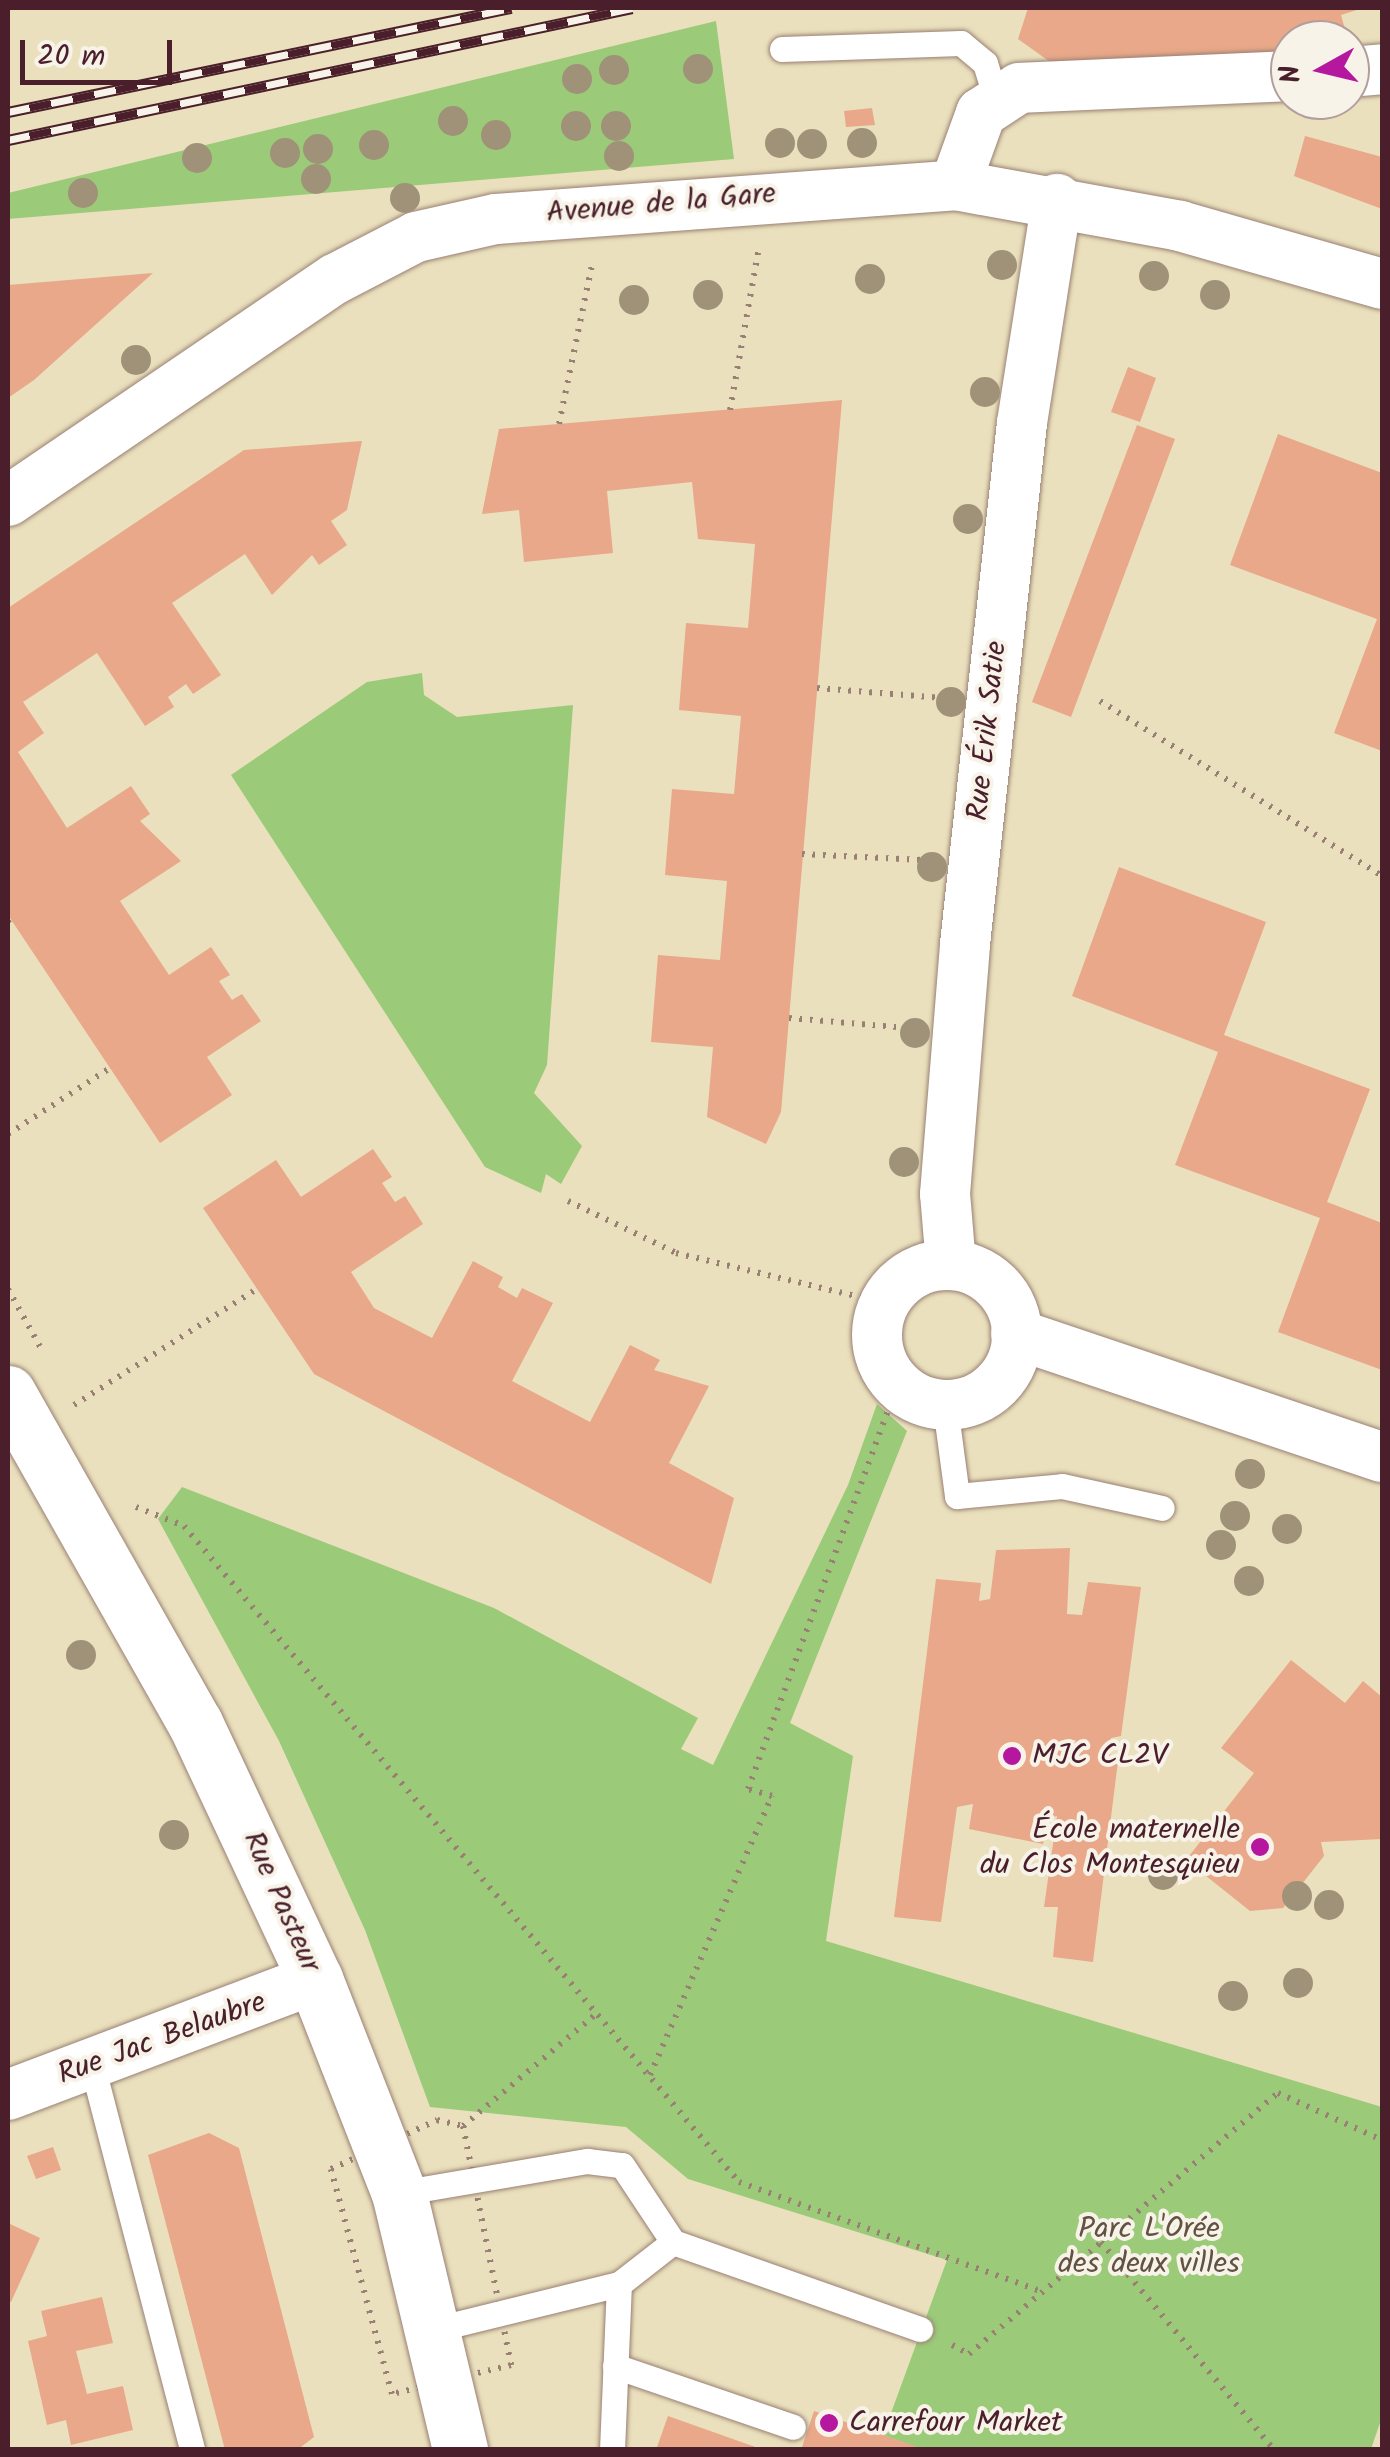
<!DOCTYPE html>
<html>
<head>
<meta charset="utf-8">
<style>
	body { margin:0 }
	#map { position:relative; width:1390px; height:2457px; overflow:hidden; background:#eae0bd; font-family:Kalam,sans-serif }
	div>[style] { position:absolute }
	.green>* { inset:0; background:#9bca79 }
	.building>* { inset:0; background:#e8a889 }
	.path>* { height:6px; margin-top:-3px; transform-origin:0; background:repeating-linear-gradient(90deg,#9a8074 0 2.5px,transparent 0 10.5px) }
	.roads { filter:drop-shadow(0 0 2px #9a8074) drop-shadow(0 0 2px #9a8074) }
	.service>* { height:25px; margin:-12.5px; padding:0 12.5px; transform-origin:12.5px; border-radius:12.5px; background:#fff }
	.minor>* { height:50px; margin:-25px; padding:0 25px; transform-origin:25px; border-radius:25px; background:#fff }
	.minor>.ring { margin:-25px; padding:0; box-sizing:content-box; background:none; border:50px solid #fff; border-radius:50% }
	.tertiary>* { height:55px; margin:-27.5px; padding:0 27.5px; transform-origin:27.5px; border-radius:27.5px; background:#fff }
	.rail>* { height:11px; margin-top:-5.5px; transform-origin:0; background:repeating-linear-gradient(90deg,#f7f3e8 0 22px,#4a1f2b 0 44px); box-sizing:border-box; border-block:2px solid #4a1f2b }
	.trees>* { width:30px; height:30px; margin:-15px; border-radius:50%; background:#9f9279 }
	.dots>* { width:28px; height:28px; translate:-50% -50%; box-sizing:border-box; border:5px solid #f7f3e8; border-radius:50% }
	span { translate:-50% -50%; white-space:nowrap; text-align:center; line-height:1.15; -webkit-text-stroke:8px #f7f3e8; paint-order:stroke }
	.street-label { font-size:30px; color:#4a1f2b }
	.poi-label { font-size:30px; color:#4a1f2b }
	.left { translate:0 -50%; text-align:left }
	.right { translate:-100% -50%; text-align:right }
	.park-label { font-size:30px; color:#625242 }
	.frame { position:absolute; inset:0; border:10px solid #4a1f2b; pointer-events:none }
	.north { position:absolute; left:1270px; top:20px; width:100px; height:100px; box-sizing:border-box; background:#f7f3e8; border:2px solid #b29e9c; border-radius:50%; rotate:262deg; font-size:28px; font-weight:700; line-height:40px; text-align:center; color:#4a1f2b }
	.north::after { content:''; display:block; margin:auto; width:35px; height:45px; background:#b5179e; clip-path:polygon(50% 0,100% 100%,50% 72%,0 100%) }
	.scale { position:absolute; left:20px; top:40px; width:152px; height:45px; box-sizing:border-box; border:5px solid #4a1f2b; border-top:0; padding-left:12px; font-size:30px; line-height:35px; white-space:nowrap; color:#4a1f2b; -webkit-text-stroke:8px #f7f3e8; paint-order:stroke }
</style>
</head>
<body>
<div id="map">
	<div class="green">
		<i style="clip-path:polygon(716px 21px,734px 159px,8px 219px,8px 193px)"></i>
		<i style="clip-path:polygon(422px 673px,424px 695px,457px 717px,573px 705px,547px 1065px,534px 1093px,582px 1146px,561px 1184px,546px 1174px,541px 1193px,485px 1167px,231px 775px,367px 682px)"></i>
		<i style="clip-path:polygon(877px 1404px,907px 1431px,790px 1723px,853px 1756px,826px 1941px,1382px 2107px,1382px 2417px,1371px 2449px,924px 2450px,883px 2435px,947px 2260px,688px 2179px,626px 2127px,430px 2107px,365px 1930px,279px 1741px,158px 1519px,182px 1487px,494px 1608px,698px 1718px,681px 1749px,713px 1765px,848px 1485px)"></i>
	</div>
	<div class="building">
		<i style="clip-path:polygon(1028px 8px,1363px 8px,1341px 15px,1348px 40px,1290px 40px,1290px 53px,1053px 64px,1018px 39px)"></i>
		<i style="clip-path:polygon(872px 108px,875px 125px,846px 127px,844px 111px)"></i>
		<i style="clip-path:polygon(1305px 136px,1382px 157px,1382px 209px,1294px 176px)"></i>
		<i style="clip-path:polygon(153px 273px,34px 380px,8px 398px,8px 285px)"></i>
		<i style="clip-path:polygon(1128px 367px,1156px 378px,1140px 422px,1111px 412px)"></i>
		<i style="clip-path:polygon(842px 400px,781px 1112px,766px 1144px,707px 1117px,713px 1047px,651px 1042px,658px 955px,720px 960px,727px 881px,665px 875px,672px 789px,734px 794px,741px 716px,679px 710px,686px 623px,748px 628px,755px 544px,698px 539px,692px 482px,607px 491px,613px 553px,524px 562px,519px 510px,482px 514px,499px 429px)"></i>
		<i style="clip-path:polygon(1137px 425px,1175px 439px,1071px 717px,1032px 702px)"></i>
		<i style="clip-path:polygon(1278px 434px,1382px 473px,1382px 751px,1334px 733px,1377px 619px,1230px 565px)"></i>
		<i style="clip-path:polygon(362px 441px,347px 510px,331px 521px,347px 545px,319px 565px,312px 555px,272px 595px,245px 554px,172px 603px,221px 675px,193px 694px,186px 684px,168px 697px,174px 707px,145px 726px,97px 653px,23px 702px,44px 733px,18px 752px,67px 828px,131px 786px,150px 814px,140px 821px,181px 861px,120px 901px,169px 975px,211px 947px,230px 975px,219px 981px,232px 1000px,242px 994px,261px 1021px,207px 1057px,232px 1095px,160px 1143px,8px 915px,8px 608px,244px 450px)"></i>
		<i style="clip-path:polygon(1119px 867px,1266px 922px,1224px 1035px,1370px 1089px,1327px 1202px,1382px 1223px,1382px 1370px,1278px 1332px,1320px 1218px,1175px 1165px,1218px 1052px,1072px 996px)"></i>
		<i style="clip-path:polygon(373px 1149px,392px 1177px,382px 1183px,395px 1202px,405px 1196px,423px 1224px,351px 1272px,374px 1308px,432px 1338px,473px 1261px,503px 1277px,498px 1287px,517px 1298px,522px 1288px,553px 1303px,512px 1381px,590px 1422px,630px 1345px,660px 1360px,654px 1370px,709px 1386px,669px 1463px,734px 1498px,711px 1584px,314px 1374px,203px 1208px,276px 1160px,301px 1197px)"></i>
		<i style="clip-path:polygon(1070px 1548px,1067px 1614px,1082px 1615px,1088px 1582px,1141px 1587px,1121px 1736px,1111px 1738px,1110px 1762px,1118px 1761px,1093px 1962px,1053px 1957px,1058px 1907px,1044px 1907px,1057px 1816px,1048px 1818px,1043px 1844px,969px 1829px,973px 1804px,957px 1807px,941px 1922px,894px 1917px,936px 1579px,981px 1583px,979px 1601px,990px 1599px,996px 1550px)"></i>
		<i style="clip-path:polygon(1291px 1660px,1345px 1703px,1363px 1681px,1382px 1697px,1382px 1839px,1321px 1842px,1324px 1856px,1283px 1908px,1250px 1911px,1186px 1860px,1254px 1773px,1221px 1748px)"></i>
		<i style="clip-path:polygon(209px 2133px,239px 2148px,314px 2437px,297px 2450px,225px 2450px,148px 2155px)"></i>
		<i style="clip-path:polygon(53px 2147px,61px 2170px,36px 2179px,27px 2156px)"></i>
		<i style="clip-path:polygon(8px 2223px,40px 2238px,11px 2302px,8px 2301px)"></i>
		<i style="clip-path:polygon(102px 2297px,113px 2343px,76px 2351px,87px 2394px,123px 2386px,133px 2430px,71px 2445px,66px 2420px,47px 2425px,28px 2341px,47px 2336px,41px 2311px)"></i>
		<i style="clip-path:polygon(814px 2411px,923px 2449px,923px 2450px,801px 2450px)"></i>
		<i style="clip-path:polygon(668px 2416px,761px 2449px,761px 2450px,656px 2450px)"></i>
	</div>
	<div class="path">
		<i style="left:730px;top:410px;width:165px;rotate:-79.9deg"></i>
		<i style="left:559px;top:424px;width:163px;rotate:-78.3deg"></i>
		<i style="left:817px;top:688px;width:123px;rotate:4.6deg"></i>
		<i style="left:1100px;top:701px;width:332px;rotate:31.8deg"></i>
		<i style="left:802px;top:854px;width:121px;rotate:2.8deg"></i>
		<i style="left:8px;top:921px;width:3px;rotate:-45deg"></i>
		<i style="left:789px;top:1018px;width:118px;rotate:4.8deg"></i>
		<i style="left:8px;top:1134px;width:121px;rotate:-32.9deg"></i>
		<i style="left:568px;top:1201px;width:120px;rotate:25.7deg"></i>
		<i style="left:676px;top:1253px;width:215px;rotate:13.5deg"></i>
		<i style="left:8px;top:1289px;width:72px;rotate:60.9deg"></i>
		<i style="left:74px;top:1405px;width:217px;rotate:-32.4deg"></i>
		<i style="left:136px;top:1507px;width:52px;rotate:21.6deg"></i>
		<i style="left:184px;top:1526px;width:859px;rotate:49.77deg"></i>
		<i style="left:739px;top:2182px;width:323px;rotate:19.9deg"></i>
		<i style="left:650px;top:2075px;width:305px;rotate:-66.4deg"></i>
		<i style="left:772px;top:1796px;width:25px;rotate:-164deg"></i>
		<i style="left:748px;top:1789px;width:430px;rotate:-69.7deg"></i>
		<i style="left:437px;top:2120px;width:27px;rotate:13deg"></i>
		<i style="left:463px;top:2126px;width:244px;rotate:78.6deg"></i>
		<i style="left:511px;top:2365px;width:122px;rotate:166.3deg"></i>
		<i style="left:392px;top:2394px;width:233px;rotate:-105.2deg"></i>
		<i style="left:331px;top:2169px;width:117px;rotate:-24.8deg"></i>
		<i style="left:463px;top:2126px;width:175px;rotate:-40.1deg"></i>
		<i style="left:1101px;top:2242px;width:271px;rotate:50.2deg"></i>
		<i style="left:952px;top:2345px;width:19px;rotate:28deg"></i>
		<i style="left:969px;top:2354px;width:404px;rotate:-40.2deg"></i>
		<i style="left:1278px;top:2093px;width:114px;rotate:24.3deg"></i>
	</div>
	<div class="roads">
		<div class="service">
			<i style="left:782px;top:49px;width:179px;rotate:-1.9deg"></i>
			<i style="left:961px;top:43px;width:31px;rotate:40deg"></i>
			<i style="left:985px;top:63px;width:37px;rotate:73deg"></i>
			<i style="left:945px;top:1406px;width:91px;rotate:82.4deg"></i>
			<i style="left:957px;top:1496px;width:105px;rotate:-5.4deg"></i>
			<i style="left:1062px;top:1486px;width:102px;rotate:12.4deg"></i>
			<i style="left:92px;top:2065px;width:398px;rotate:75.4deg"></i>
			<i style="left:399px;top:2193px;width:191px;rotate:-9.7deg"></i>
			<i style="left:587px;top:2161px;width:35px;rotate:7deg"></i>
			<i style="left:622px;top:2165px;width:92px;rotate:56.5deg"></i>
			<i style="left:673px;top:2242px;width:68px;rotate:142.1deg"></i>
			<i style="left:619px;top:2284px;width:188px;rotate:166.2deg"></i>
			<i style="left:673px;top:2242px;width:262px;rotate:19.4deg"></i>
			<i style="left:615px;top:2366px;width:188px;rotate:18.9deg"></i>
			<i style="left:612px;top:2450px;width:166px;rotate:-87.6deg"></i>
		</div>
		<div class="minor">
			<i style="left:1350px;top:72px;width:32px;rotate:-5deg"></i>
			<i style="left:955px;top:185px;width:77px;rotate:-70.1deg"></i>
			<i style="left:981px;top:113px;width:45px;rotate:-33.3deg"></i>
			<i style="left:1019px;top:88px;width:271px;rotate:-2.5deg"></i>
			<i style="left:8px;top:501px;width:395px;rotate:-34.2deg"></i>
			<i style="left:335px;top:279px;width:91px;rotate:-27.4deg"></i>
			<i style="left:416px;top:237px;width:82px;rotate:-12.7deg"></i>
			<i style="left:496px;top:219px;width:460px;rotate:-4.2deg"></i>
			<i style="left:955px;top:185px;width:229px;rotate:10.3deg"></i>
			<i style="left:1180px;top:226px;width:210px;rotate:16deg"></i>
			<i style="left:951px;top:1265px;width:71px;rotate:-94.8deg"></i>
			<i style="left:945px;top:1194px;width:251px;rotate:-85.4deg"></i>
			<i style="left:965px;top:944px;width:524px;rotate:-83.76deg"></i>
			<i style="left:1022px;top:423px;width:227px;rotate:-81.1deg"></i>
			<i class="ring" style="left:877px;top:1265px;width:90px;height:90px"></i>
			<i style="left:1016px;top:1334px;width:386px;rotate:18.6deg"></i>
			<i style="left:8px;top:2095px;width:328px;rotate:-20.7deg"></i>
		</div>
		<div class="tertiary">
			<i style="left:8px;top:1393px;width:379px;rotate:60.5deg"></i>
			<i style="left:195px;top:1723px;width:283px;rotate:64.9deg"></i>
			<i style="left:315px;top:1979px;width:230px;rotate:68.6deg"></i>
			<i style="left:399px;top:2193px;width:264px;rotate:76.6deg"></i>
		</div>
	</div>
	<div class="rail">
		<i style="left:8px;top:112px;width:514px;rotate:-11.68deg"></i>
		<i style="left:8px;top:140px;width:638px;rotate:-11.94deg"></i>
	</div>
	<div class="trees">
		<i style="left:698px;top:69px"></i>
		<i style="left:614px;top:70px"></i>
		<i style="left:577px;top:79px"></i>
		<i style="left:453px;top:121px"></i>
		<i style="left:576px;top:126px"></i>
		<i style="left:616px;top:126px"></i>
		<i style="left:496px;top:135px"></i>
		<i style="left:780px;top:143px"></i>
		<i style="left:862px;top:143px"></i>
		<i style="left:812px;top:144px"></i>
		<i style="left:374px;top:145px"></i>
		<i style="left:318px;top:149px"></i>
		<i style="left:285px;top:153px"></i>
		<i style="left:619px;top:156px"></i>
		<i style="left:197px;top:158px"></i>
		<i style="left:316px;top:179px"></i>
		<i style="left:83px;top:193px"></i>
		<i style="left:405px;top:198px"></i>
		<i style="left:1002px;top:265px"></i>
		<i style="left:1154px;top:276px"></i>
		<i style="left:870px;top:279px"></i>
		<i style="left:708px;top:295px"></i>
		<i style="left:1215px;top:295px"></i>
		<i style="left:634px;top:300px"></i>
		<i style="left:136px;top:360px"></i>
		<i style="left:985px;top:392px"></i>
		<i style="left:968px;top:519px"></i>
		<i style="left:951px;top:702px"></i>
		<i style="left:932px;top:867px"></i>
		<i style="left:915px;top:1033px"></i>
		<i style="left:904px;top:1162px"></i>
		<i style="left:1250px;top:1474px"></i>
		<i style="left:1235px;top:1516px"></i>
		<i style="left:1287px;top:1529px"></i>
		<i style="left:1221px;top:1545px"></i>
		<i style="left:1249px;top:1581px"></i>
		<i style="left:81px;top:1655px"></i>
		<i style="left:174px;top:1835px"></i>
		<i style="left:1163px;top:1875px"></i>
		<i style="left:1297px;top:1896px"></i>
		<i style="left:1329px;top:1905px"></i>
		<i style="left:1298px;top:1983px"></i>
		<i style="left:1233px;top:1996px"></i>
	</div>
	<div class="dots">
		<i style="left:1012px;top:1756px;background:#b5179e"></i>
		<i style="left:1260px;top:1847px;background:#b5179e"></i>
		<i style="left:829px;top:2423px;background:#b5179e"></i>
	</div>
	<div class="street-label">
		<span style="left:661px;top:204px;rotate:-5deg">Avenue de la Gare</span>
		<span style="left:988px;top:731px;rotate:-84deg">Rue Érik Satie</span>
		<span style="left:281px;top:1902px;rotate:66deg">Rue Pasteur</span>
		<span style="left:162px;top:2039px;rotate:-20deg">Rue Jac Belaubre</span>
	</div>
	<div class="poi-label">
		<span class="left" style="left:1032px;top:1756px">MJC CL2V</span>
		<span class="right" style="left:1240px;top:1847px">École maternelle<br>du Clos Montesquieu</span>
		<span class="left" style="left:849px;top:2423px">Carrefour Market</span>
	</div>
	<div class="park-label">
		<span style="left:1149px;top:2246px">Parc L'Orée<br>des deux villes</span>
	</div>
	<div class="frame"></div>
	<div class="north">N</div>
	<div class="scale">20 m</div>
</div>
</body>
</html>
